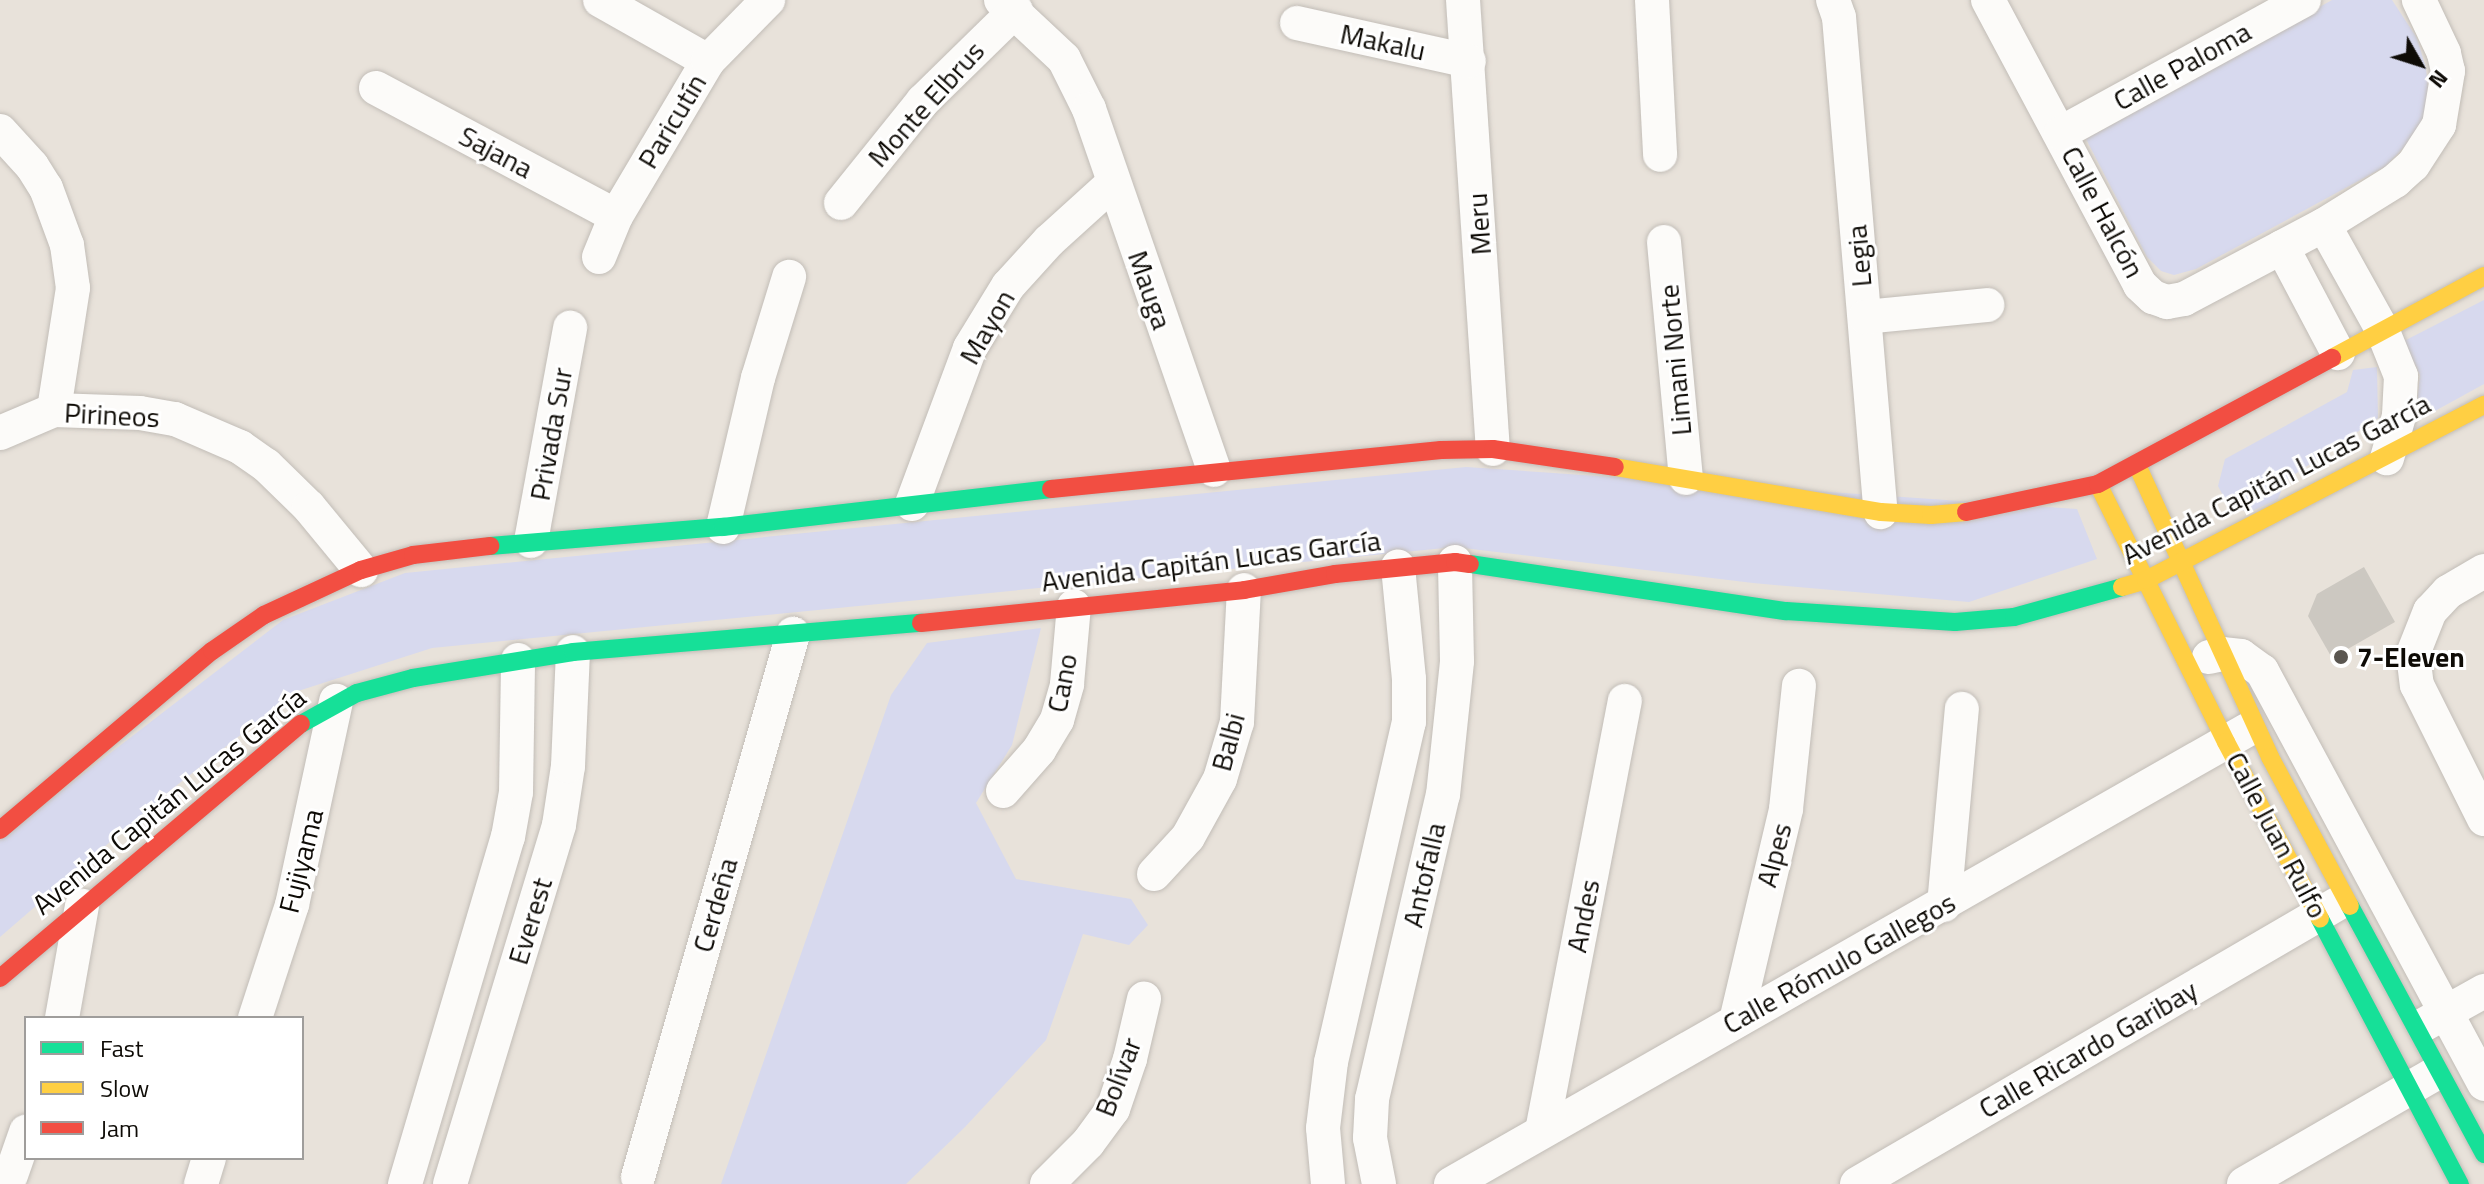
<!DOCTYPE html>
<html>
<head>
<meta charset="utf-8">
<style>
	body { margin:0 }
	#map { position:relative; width:2484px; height:1184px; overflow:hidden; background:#e8e2da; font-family:"Titillium Web",sans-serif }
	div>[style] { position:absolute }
	.green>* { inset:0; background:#d7d9ee }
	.building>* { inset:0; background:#ccc8c1 }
	.roads { filter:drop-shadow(0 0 2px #c2bdb7) drop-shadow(0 0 2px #c2bdb7) }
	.street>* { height:34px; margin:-17px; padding:0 17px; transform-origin:17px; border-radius:17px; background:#fcfbf9 }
	.fast>* { height:18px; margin:-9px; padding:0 9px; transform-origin:9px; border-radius:9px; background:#16e098 }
	.slow>* { height:18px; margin:-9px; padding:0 9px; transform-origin:9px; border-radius:9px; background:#ffcf43 }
	.jam>* { height:18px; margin:-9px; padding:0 9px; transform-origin:9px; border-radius:9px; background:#f24e42 }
	.dots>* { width:22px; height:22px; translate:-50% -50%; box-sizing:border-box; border:4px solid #fff; border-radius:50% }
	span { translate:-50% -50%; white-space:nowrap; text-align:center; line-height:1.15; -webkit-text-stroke:6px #fff; paint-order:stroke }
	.street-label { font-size:28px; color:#0e0b06 }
	.poi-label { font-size:28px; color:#0e0b06; font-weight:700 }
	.left { translate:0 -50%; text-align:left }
	.legend { position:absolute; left:24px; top:1016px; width:280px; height:144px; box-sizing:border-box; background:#fff; border:2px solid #9f9d9b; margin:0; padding:10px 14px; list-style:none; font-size:24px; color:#0e0b06 }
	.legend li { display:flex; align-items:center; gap:16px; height:40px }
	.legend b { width:40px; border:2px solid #9f9d9b }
	.north { position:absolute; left:2380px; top:24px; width:80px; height:80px; -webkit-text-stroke:6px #fff; paint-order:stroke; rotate:129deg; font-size:22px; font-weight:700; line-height:32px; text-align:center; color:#0e0b06 }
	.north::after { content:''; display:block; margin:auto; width:28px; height:36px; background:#0e0b06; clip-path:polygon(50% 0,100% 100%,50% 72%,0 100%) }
</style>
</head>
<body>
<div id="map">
	<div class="green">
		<i style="clip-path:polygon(2332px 0,2392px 0,2417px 38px,2426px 68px,2429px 98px,2423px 119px,2412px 139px,2386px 166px,2196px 269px,2174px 275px,2161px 271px,2147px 257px,2086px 139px)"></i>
		<i style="clip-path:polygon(2484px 300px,2484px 384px,2415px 422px,2420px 375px,2404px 341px)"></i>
		<i style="clip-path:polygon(2377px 367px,2378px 418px,2285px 481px,2278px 499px,2250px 512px,2229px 507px,2218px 486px,2225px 459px,2347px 392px,2353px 370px)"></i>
		<i style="clip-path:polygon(1466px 467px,2077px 509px,2097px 559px,1969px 602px,1753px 583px,1455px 547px,432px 648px,295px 692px,162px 797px,0 937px,0 838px,283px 620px,405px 573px)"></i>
		<i style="clip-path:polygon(1041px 628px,1012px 745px,976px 803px,1016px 879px,1131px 899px,1148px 925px,1129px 945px,1083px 934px,1046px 1040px,965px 1127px,906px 1184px,721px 1184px,891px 695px,927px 643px)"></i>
	</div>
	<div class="building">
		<i style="clip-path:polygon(2364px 567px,2395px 622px,2332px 658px,2308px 616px,2317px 594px)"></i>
	</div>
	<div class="roads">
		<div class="street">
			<i style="left:600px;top:0;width:124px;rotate:29.5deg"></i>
			<i style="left:1001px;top:0;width:86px;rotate:43.1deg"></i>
			<i style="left:1064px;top:59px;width:56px;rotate:63.4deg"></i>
			<i style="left:1089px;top:109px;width:382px;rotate:70.9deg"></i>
			<i style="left:1463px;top:0;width:450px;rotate:86.2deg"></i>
			<i style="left:1652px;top:0;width:155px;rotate:87deg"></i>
			<i style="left:1833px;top:0;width:18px;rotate:71deg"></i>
			<i style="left:1839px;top:17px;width:497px;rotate:85.2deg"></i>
			<i style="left:1988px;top:0;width:323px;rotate:61.9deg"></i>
			<i style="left:2140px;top:285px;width:18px;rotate:43deg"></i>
			<i style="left:2153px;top:297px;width:15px;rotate:20deg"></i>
			<i style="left:2167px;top:302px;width:17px;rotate:-10deg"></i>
			<i style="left:2184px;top:299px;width:158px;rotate:-27.9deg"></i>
			<i style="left:2324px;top:225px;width:84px;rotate:-31.8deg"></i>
			<i style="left:2395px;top:181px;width:24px;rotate:-42deg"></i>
			<i style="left:2413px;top:165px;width:48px;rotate:-57deg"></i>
			<i style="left:2439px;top:125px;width:55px;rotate:-80.5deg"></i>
			<i style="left:2448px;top:71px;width:18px;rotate:-103deg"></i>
			<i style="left:2444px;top:53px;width:59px;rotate:-115.3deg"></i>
			<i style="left:1297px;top:23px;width:176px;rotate:12.5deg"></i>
			<i style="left:376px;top:88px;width:272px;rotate:28.1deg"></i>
			<i style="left:0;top:131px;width:47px;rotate:47.6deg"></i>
			<i style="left:32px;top:166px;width:26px;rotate:58deg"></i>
			<i style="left:46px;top:188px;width:61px;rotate:69.8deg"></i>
			<i style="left:67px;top:245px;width:43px;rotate:82.1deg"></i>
			<i style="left:73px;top:288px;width:123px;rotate:98.9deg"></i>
			<i style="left:2061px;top:133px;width:277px;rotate:-28.7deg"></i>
			<i style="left:841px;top:203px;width:131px;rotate:-51.2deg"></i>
			<i style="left:923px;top:101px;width:130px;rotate:-44.4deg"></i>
			<i style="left:2324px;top:225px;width:119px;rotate:60.9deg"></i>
			<i style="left:2382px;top:329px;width:51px;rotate:68deg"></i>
			<i style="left:2401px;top:376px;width:40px;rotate:92.9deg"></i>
			<i style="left:2399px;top:416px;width:44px;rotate:105.9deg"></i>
			<i style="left:1664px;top:242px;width:237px;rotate:84.7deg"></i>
			<i style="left:2282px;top:247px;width:120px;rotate:62.2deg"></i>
			<i style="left:599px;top:257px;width:44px;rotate:-67.5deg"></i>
			<i style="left:616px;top:216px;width:180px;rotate:-59.3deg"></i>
			<i style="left:708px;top:61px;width:86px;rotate:-45.5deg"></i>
			<i style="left:1865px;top:317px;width:123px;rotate:-5.6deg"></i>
			<i style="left:0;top:433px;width:59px;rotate:-23.1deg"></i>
			<i style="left:54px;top:410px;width:86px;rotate:2deg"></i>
			<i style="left:140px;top:413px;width:36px;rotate:10deg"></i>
			<i style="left:175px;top:419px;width:71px;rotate:23.3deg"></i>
			<i style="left:240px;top:447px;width:32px;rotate:35deg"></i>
			<i style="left:266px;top:465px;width:60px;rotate:44.3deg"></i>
			<i style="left:309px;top:507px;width:82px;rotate:50.5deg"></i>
			<i style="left:912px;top:504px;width:166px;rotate:-69.6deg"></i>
			<i style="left:970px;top:348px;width:73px;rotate:-58.5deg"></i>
			<i style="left:1008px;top:286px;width:61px;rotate:-47.7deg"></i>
			<i style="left:1049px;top:241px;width:86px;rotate:-42.2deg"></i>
			<i style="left:723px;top:527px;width:153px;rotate:-76.8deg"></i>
			<i style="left:758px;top:378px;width:106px;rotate:-72.9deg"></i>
			<i style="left:531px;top:541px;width:217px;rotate:-79.6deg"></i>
			<i style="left:2484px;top:571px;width:42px;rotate:149.7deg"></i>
			<i style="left:2448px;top:592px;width:26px;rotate:133deg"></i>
			<i style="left:2430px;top:611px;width:46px;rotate:111.6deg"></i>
			<i style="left:2413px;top:654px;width:31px;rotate:83deg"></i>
			<i style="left:2417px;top:685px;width:150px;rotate:63.4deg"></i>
			<i style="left:2209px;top:657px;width:13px;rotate:-13deg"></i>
			<i style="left:2222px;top:654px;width:19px;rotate:6deg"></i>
			<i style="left:2241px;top:656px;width:26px;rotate:36deg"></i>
			<i style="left:2262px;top:671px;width:469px;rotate:61.7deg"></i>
			<i style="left:1003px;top:791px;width:55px;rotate:-48.7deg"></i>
			<i style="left:1039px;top:750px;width:35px;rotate:-59deg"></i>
			<i style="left:1057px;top:720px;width:37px;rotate:-74deg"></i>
			<i style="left:1067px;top:684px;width:78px;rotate:-84.9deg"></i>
			<i style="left:1154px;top:874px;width:50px;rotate:-47.4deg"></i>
			<i style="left:1188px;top:837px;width:66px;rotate:-61.1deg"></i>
			<i style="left:1220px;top:779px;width:59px;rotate:-73.4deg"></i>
			<i style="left:1237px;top:722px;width:132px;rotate:-87deg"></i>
			<i style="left:1944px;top:905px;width:197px;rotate:-84.8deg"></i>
			<i style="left:62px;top:1018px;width:114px;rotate:-79.9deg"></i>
			<i style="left:255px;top:1018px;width:119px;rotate:-71.9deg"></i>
			<i style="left:292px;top:905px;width:209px;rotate:-77.8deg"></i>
			<i style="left:1736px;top:1021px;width:218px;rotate:-76.7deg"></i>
			<i style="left:1786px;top:809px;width:124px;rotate:-84deg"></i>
			<i style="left:2425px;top:1024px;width:68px;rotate:-29.2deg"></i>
			<i style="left:1542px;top:1131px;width:438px;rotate:-79.1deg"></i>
			<i style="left:11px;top:1175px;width:46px;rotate:-70.8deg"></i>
			<i style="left:638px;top:1177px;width:565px;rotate:-74.07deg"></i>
			<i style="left:201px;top:1184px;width:27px;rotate:-73deg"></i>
			<i style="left:405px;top:1184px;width:362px;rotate:-73.5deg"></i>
			<i style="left:508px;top:837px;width:46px;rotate:-79.9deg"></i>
			<i style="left:516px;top:792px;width:132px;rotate:-89.1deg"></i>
			<i style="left:450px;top:1184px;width:375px;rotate:-73.1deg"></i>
			<i style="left:559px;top:825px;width:60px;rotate:-81.3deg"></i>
			<i style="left:568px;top:766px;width:114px;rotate:-87.5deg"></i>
			<i style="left:1047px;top:1184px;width:58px;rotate:-45deg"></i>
			<i style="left:1088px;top:1143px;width:42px;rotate:-53.7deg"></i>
			<i style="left:1113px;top:1109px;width:53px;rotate:-71.2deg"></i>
			<i style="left:1130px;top:1059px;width:62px;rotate:-76.9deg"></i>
			<i style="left:1328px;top:1184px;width:56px;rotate:-95.1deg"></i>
			<i style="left:1323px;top:1128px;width:66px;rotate:-83.1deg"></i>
			<i style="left:1331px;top:1062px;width:349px;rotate:-77.1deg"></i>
			<i style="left:1409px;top:722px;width:43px;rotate:-90deg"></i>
			<i style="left:1409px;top:679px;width:113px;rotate:-95.6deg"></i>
			<i style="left:1379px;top:1184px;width:47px;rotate:-101.1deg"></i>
			<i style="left:1370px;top:1138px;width:39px;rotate:-87deg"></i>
			<i style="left:1372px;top:1099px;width:312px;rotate:-76.9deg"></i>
			<i style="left:1443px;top:795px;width:135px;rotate:-84deg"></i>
			<i style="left:1457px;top:661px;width:99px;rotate:-91.2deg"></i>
			<i style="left:1451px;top:1184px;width:916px;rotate:-29.7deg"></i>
			<i style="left:1857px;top:1184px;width:556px;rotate:-30.26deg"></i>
			<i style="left:2244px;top:1184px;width:216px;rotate:-30deg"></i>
		</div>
		<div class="fast">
			<i style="left:490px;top:546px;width:234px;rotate:-4.7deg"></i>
			<i style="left:723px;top:527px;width:330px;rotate:-6.6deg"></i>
			<i style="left:1470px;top:564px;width:319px;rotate:8.5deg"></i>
			<i style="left:1786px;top:611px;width:169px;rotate:3.7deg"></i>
			<i style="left:1955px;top:622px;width:59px;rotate:-4.8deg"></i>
			<i style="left:2014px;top:617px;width:112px;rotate:-15.5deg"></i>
			<i style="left:301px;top:724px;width:64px;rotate:-29deg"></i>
			<i style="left:357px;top:693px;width:58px;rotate:-15deg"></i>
			<i style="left:413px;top:678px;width:162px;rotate:-9.2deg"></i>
			<i style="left:573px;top:652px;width:349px;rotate:-4.8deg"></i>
			<i style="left:2350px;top:906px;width:282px;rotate:61.6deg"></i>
			<i style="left:2320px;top:919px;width:300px;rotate:62.2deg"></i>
		</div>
		<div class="slow">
			<i style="left:2332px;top:358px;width:173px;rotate:-28.3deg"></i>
			<i style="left:2137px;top:465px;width:321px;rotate:65.5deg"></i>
			<i style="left:2270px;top:757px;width:169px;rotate:61.8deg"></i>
			<i style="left:1615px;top:467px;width:270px;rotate:9.6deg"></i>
			<i style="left:1881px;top:512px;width:50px;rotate:3.4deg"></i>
			<i style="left:1931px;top:515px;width:35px;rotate:-5deg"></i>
			<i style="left:2098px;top:484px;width:288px;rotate:63.6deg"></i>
			<i style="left:2226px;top:742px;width:200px;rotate:62deg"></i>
			<i style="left:2122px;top:587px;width:25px;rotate:-16deg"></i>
			<i style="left:2146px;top:580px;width:381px;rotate:-27.4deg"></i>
		</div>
		<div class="jam">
			<i style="left:1051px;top:489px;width:392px;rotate:-5.7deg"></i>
			<i style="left:1441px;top:450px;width:52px;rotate:-1.1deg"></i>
			<i style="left:1493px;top:449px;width:123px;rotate:8.4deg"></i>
			<i style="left:1966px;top:512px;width:135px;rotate:-12deg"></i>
			<i style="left:2098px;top:484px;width:266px;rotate:-28.3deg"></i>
			<i style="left:921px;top:623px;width:325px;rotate:-5.8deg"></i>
			<i style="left:1244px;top:590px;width:92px;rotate:-10deg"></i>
			<i style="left:1335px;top:574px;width:121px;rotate:-5.7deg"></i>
			<i style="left:1455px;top:562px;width:15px;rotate:8deg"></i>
			<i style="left:0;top:830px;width:277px;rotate:-40.2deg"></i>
			<i style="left:212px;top:651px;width:63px;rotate:-34.7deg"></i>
			<i style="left:264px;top:615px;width:107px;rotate:-24.9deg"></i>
			<i style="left:361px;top:570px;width:54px;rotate:-16.1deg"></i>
			<i style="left:413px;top:555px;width:78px;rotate:-6.7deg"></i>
			<i style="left:0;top:978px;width:394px;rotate:-40.2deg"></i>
		</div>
	</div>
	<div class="dots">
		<i style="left:2341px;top:657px;background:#5a5650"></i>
	</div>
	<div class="street-label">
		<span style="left:1383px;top:42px;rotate:12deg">Makalu</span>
		<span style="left:2182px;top:66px;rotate:-29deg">Calle Paloma</span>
		<span style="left:926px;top:104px;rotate:-48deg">Monte Elbrus</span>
		<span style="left:672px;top:121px;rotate:-59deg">Paricutín</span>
		<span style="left:496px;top:152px;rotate:28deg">Sajana</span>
		<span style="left:2103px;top:212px;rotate:62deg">Calle Halcón</span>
		<span style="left:1479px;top:224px;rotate:-94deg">Meru</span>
		<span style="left:1859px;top:256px;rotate:-95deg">Legia</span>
		<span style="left:1150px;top:290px;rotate:71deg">Mauga</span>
		<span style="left:987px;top:327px;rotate:-60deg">Mayon</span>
		<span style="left:1675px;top:360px;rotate:-95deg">Limani Norte</span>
		<span style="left:112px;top:415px;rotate:3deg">Pirineos</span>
		<span style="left:551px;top:434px;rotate:-80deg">Privada Sur</span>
		<span style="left:2276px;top:479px;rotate:-27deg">Avenida Capitán Lucas García</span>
		<span style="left:1211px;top:561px;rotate:-7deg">Avenida Capitán Lucas García</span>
		<span style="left:1062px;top:683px;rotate:-79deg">Cano</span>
		<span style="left:1228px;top:742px;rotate:-75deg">Balbi</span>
		<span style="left:169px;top:801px;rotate:-39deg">Avenida Capitán Lucas García</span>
		<span style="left:2277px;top:835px;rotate:62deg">Calle Juan Rulfo</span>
		<span style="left:1774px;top:855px;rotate:-75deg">Alpes</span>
		<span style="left:301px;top:861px;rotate:-76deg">Fujiyama</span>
		<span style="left:1424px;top:875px;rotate:-77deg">Antofalla</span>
		<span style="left:715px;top:905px;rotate:-74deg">Cerdeña</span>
		<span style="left:1583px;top:916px;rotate:-79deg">Andes</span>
		<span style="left:530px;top:921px;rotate:-73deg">Everest</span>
		<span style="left:1839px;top:963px;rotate:-29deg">Calle Rómulo Gallegos</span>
		<span style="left:2088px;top:1049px;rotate:-30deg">Calle Ricardo Garibay</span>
		<span style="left:1118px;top:1077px;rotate:-69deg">Bolívar</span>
	</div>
	<div class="poi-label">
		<span class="left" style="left:2357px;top:657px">7-Eleven</span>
	</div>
	<ul class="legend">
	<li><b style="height:10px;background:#16e098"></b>Fast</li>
	<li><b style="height:10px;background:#ffcf43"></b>Slow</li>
	<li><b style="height:10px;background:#f24e42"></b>Jam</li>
	</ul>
	<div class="north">N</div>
</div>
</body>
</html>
